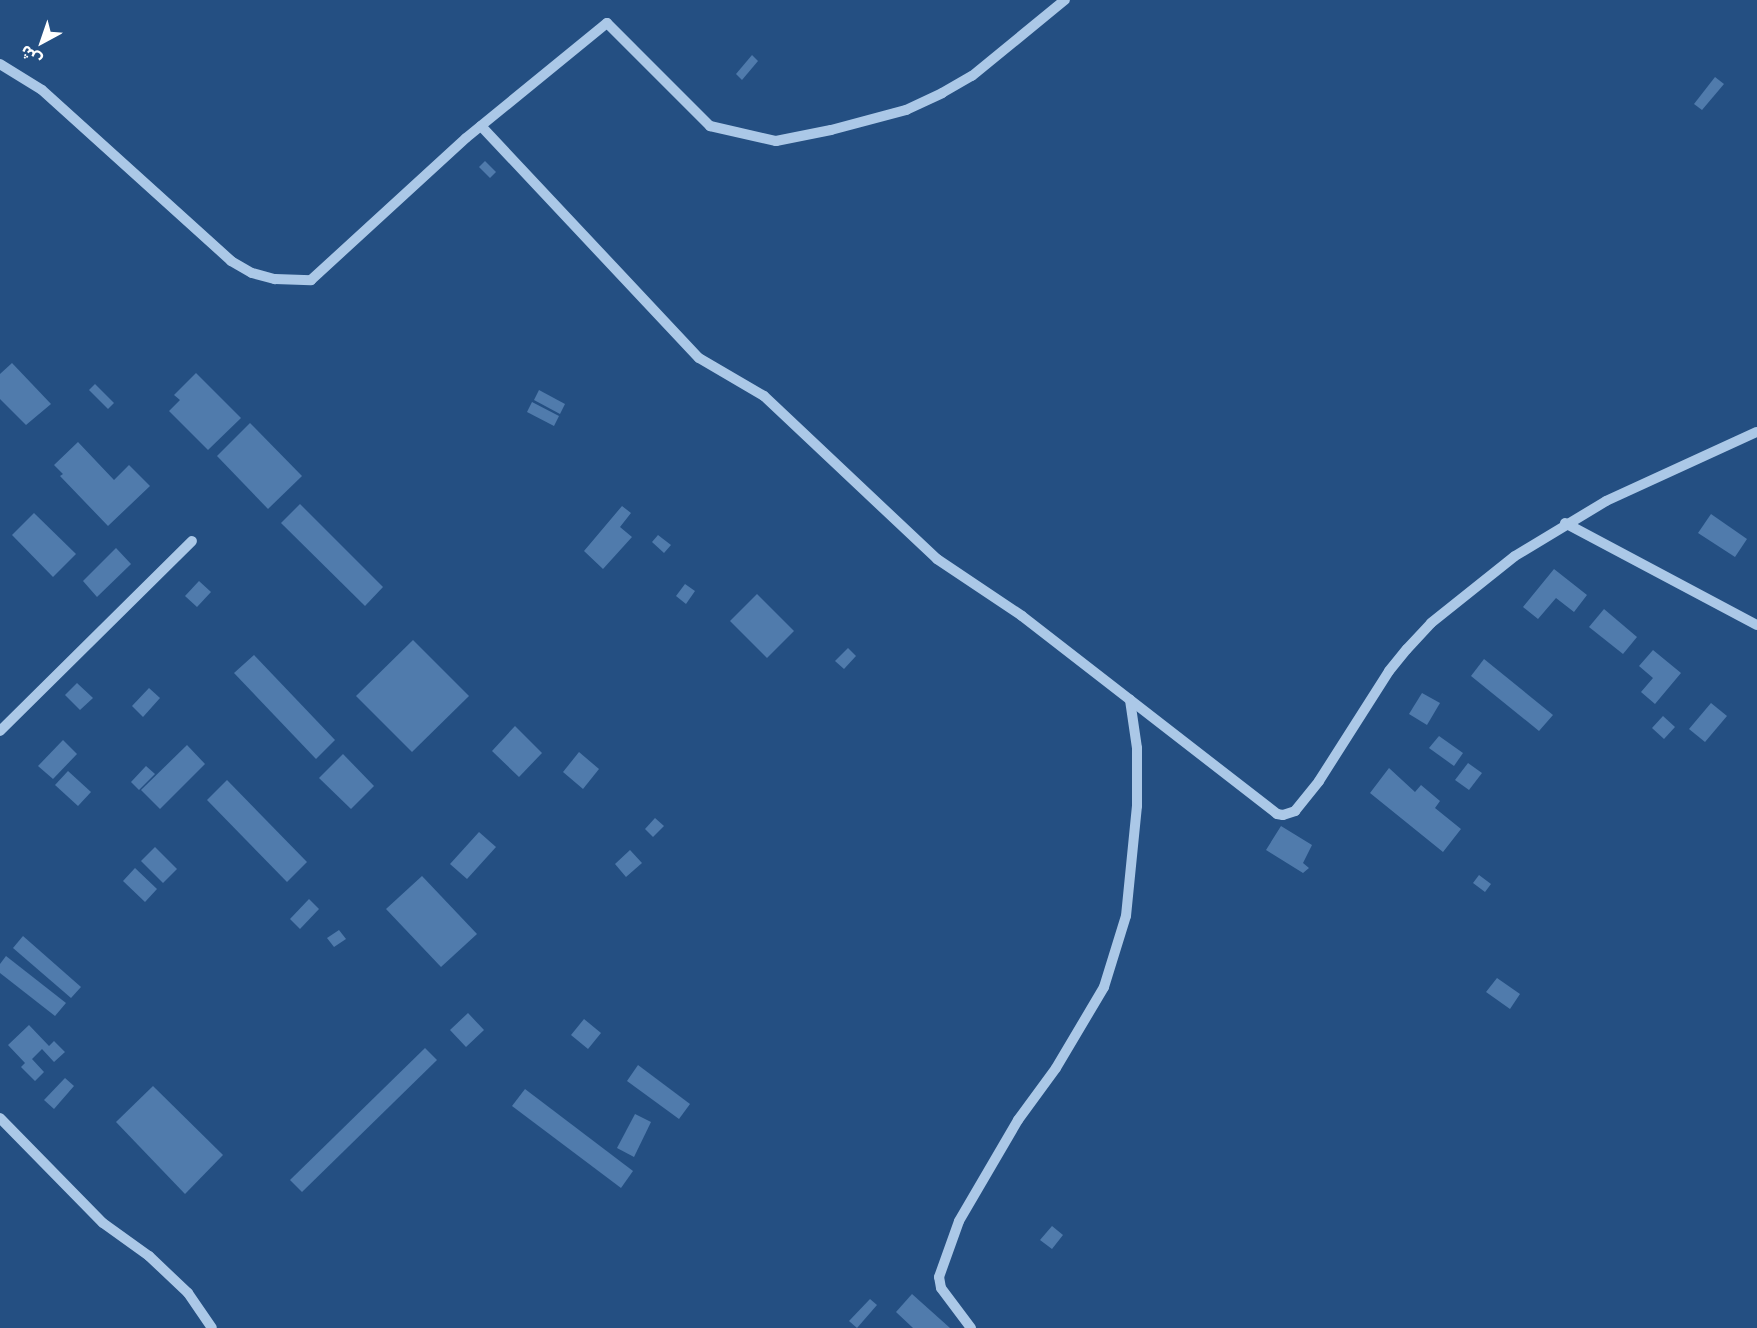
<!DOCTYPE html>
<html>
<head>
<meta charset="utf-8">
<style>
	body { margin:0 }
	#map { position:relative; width:1757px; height:1328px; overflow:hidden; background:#244f82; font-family:"IBM Plex Sans","Noto Sans Arabic",sans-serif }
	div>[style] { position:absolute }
	.building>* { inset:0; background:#507bac }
	.minor>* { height:10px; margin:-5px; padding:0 5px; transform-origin:5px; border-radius:5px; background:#abc8e7 }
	span { translate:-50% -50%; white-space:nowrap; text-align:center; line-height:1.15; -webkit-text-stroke:5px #244f82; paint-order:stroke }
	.north { position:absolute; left:12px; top:12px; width:60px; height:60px; -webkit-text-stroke:4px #244f82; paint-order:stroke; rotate:220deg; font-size:16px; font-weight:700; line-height:24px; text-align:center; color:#fff }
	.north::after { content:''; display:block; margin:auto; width:21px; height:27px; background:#fff; clip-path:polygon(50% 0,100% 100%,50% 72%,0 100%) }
</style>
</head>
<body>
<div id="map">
	<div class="building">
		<i style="clip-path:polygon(752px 55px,758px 61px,742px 80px,736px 74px)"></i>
		<i style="clip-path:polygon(1715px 77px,1724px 84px,1702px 110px,1694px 104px)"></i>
		<i style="clip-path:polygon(485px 161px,496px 172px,490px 178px,479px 167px)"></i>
		<i style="clip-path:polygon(12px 363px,51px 404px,26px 425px,0 399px,0 374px)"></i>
		<i style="clip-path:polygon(196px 373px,241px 418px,208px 450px,169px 411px,180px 400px,174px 395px)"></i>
		<i style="clip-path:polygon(95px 384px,114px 403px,108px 409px,89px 390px)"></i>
		<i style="clip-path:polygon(539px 390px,565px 404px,560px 414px,534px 400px)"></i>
		<i style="clip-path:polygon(532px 402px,559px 416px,554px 426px,527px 412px)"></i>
		<i style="clip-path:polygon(250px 423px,302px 476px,268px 509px,217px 456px)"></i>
		<i style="clip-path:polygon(78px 442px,114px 480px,129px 465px,150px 486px,108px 526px,60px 476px,63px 474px,54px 465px)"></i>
		<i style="clip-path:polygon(300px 504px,383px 587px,365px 606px,281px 523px)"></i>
		<i style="clip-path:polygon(622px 506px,631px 513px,620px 527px,632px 537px,603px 569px,584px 551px)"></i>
		<i style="clip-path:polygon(34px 513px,76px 554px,53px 577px,12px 535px)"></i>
		<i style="clip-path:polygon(1711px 514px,1747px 539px,1735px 557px,1698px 533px)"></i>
		<i style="clip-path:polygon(658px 535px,671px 545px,664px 553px,652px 542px)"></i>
		<i style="clip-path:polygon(116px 548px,131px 564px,97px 597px,83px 581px)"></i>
		<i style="clip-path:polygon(1554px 569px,1587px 595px,1574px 612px,1556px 598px,1538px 619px,1523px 607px)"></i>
		<i style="clip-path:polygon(199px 581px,211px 592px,197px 607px,185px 596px)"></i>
		<i style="clip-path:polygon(685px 584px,695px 591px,686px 604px,676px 596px)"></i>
		<i style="clip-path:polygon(757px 594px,794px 631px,767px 658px,730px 621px)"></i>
		<i style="clip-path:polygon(1604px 609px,1637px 637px,1623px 654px,1589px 627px)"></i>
		<i style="clip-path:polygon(413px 640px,469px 696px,412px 752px,356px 696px)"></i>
		<i style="clip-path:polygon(848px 648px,856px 656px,844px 669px,835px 661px)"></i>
		<i style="clip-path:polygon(1653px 650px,1681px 673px,1655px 704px,1641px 692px,1653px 678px,1639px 666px)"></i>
		<i style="clip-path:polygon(254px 655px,335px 740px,316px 759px,234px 673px)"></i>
		<i style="clip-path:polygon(1484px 659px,1553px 715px,1539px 731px,1471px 676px)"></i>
		<i style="clip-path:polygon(77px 683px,93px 698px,80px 710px,65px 695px)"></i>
		<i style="clip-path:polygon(149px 688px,160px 698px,143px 717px,132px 706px)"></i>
		<i style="clip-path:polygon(1422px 693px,1440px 703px,1427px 725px,1409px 714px)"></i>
		<i style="clip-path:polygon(1711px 703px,1727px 716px,1705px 742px,1689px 729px)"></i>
		<i style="clip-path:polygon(1663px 716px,1675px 727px,1664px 739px,1652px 728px)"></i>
		<i style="clip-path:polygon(515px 726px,542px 753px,519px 777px,492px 751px)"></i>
		<i style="clip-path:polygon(1439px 736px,1463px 753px,1454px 766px,1429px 748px)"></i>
		<i style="clip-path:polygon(63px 740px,77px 754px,53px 779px,38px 766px)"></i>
		<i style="clip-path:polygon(187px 745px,205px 764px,160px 809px,141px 790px)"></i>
		<i style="clip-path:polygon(579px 752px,599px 769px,583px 789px,563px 772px)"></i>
		<i style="clip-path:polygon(343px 754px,374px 786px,351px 809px,319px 778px)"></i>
		<i style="clip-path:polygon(1468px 763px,1482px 773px,1469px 790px,1455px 780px)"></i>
		<i style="clip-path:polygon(146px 766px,155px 774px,139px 790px,131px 782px)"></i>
		<i style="clip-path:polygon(1389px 768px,1415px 792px,1421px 785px,1440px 801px,1435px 808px,1461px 829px,1443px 852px,1370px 793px)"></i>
		<i style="clip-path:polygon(68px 771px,91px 792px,78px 806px,55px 785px)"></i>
		<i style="clip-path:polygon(227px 780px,307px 862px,287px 882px,207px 800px)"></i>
		<i style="clip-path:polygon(655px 818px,664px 826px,653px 837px,645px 829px)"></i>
		<i style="clip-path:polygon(1281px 826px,1312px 845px,1303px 863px,1309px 868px,1303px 873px,1266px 850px)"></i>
		<i style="clip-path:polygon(479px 832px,496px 847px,467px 879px,450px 864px)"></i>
		<i style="clip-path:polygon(155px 847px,177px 869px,163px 883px,141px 861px)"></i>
		<i style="clip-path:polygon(630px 850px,642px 863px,626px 877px,615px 864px)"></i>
		<i style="clip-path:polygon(135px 868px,157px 889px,145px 902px,123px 881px)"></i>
		<i style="clip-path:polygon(1479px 875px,1491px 884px,1485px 892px,1473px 883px)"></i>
		<i style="clip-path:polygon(422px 876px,477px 934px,441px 967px,386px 909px)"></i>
		<i style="clip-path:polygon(309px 899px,319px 909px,300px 929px,290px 919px)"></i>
		<i style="clip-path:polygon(339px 930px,346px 939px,334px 947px,327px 938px)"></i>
		<i style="clip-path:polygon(23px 936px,81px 987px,71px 998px,13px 948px)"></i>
		<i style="clip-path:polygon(6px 956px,66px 1003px,55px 1016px,0 973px,0 964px)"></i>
		<i style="clip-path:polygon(1497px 978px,1520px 994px,1510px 1009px,1486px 992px)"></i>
		<i style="clip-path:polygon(468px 1013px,484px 1030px,466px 1047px,450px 1030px)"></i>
		<i style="clip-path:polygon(584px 1019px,601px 1033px,588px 1049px,571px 1035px)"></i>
		<i style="clip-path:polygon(29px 1025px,49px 1046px,54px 1041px,65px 1052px,54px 1062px,42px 1049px,32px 1059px,44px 1072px,35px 1081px,21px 1067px,25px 1063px,8px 1045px)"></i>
		<i style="clip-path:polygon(425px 1048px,437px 1060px,302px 1192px,290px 1180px)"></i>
		<i style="clip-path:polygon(638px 1065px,690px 1104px,679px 1119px,627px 1081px)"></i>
		<i style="clip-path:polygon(65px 1078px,74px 1086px,54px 1109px,44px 1100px)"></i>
		<i style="clip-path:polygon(153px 1086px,223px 1155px,185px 1194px,116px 1122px)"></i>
		<i style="clip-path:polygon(525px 1089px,633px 1171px,621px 1188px,512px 1106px)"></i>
		<i style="clip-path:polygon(635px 1114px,651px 1122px,634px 1157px,617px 1148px)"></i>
		<i style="clip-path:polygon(1052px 1226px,1063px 1235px,1052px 1249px,1040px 1240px)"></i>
		<i style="clip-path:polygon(912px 1294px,950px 1328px,913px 1328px,896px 1312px)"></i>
		<i style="clip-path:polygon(870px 1299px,877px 1305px,857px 1328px,849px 1321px)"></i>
	</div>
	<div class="minor">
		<i style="left:0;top:64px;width:49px;rotate:31.8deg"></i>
		<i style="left:42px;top:90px;width:255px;rotate:42.1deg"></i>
		<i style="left:231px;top:261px;width:24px;rotate:30deg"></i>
		<i style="left:252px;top:273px;width:24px;rotate:15deg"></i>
		<i style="left:275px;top:279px;width:36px;rotate:2deg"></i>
		<i style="left:311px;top:280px;width:210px;rotate:-42.5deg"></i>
		<i style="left:466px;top:138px;width:182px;rotate:-39.2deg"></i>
		<i style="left:607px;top:23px;width:146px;rotate:45deg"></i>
		<i style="left:710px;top:126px;width:68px;rotate:12.8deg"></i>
		<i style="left:776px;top:141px;width:56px;rotate:-11.3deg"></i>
		<i style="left:831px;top:130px;width:78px;rotate:-14.9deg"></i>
		<i style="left:906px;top:110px;width:40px;rotate:-25deg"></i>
		<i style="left:942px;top:93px;width:34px;rotate:-30deg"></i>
		<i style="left:972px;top:76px;width:120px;rotate:-39.3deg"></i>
		<i style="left:481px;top:126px;width:318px;rotate:46.8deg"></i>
		<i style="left:699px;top:358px;width:75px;rotate:30.3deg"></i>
		<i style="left:764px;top:396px;width:238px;rotate:43.3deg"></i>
		<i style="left:937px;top:559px;width:102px;rotate:33.8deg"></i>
		<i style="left:1022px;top:616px;width:323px;rotate:37.8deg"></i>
		<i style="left:1277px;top:814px;width:6px;rotate:9deg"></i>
		<i style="left:1283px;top:815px;width:13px;rotate:-18deg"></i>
		<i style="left:1295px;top:811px;width:38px;rotate:-51deg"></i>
		<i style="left:1319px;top:781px;width:130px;rotate:-57.5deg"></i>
		<i style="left:1389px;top:671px;width:28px;rotate:-51deg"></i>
		<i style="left:1407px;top:649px;width:35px;rotate:-47deg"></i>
		<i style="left:1431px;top:623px;width:107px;rotate:-38.6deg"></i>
		<i style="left:1515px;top:556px;width:106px;rotate:-31.1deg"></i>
		<i style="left:1606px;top:501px;width:166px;rotate:-24.6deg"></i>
		<i style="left:1565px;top:523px;width:217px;rotate:28deg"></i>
		<i style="left:0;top:731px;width:270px;rotate:-44.7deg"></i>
		<i style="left:0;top:1118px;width:147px;rotate:45.6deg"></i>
		<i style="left:103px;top:1223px;width:57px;rotate:35.7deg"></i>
		<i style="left:149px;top:1256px;width:54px;rotate:43.5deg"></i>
		<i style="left:188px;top:1293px;width:42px;rotate:55.6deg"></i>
		<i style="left:971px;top:1328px;width:50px;rotate:-126.9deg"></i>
		<i style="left:941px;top:1288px;width:11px;rotate:-100deg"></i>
		<i style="left:939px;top:1277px;width:59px;rotate:-70.3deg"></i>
		<i style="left:959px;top:1221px;width:117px;rotate:-59.7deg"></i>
		<i style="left:1018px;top:1120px;width:64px;rotate:-53.8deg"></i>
		<i style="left:1056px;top:1068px;width:94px;rotate:-59.3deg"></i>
		<i style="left:1104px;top:987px;width:74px;rotate:-72.8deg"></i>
		<i style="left:1126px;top:916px;width:111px;rotate:-84.3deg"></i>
		<i style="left:1137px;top:806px;width:58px;rotate:-90deg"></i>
		<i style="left:1137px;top:748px;width:49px;rotate:-98.3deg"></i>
	</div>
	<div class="north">ش</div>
</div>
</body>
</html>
